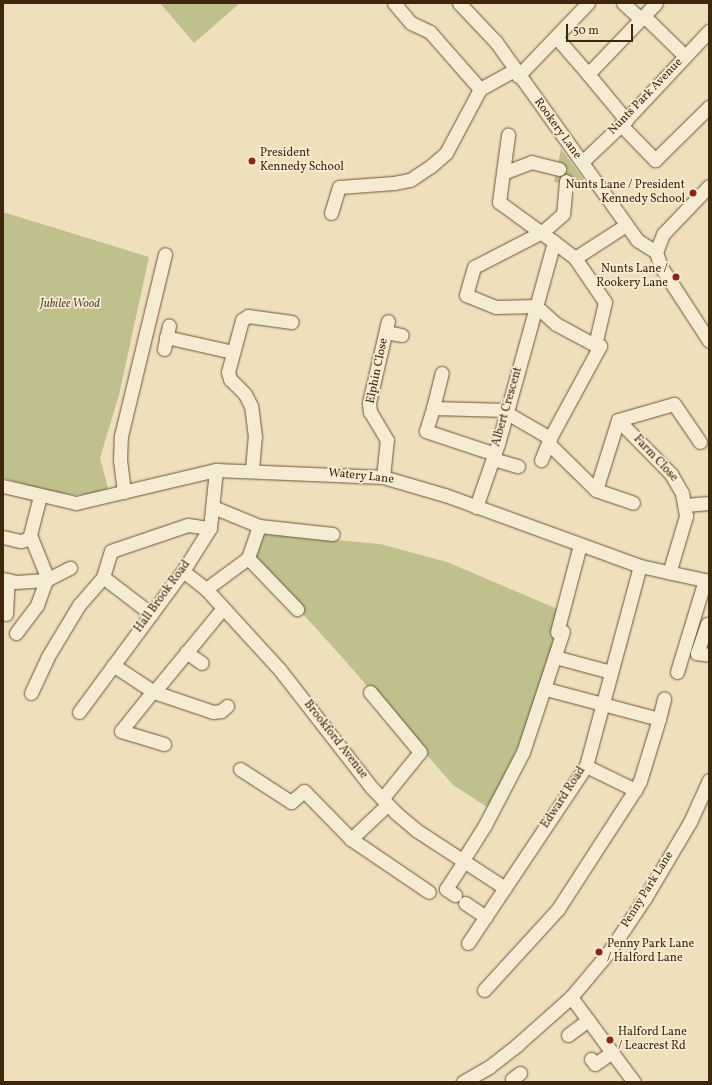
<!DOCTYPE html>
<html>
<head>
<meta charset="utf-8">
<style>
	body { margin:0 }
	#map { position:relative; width:712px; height:1085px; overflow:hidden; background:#efe0bc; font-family:Vollkorn,serif }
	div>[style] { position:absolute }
	.green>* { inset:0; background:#c0c08c }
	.roads { filter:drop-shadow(0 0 1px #6b553a) drop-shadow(0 0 1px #6b553a) }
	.minor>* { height:13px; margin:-6.5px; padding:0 6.5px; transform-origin:6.5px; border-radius:6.5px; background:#f5ebd3 }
	.dots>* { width:11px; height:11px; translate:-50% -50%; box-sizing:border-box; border:2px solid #f5ebd3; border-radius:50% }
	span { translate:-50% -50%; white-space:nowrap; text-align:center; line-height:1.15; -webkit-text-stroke:3.5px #f5ebd3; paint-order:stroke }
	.street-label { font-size:12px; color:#3f270e }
	.poi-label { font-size:12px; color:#3f270e }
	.left { translate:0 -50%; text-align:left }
	.right { translate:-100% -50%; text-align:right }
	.park-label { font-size:12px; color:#5f4d2e; font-style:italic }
	.frame { position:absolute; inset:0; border:4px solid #3f270e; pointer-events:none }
	.scale { position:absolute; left:566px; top:24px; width:67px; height:18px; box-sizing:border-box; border:2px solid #3f270e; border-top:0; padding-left:5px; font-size:12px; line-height:14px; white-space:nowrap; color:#3f270e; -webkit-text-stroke:3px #f5ebd3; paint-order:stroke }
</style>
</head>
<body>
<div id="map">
	<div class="green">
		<i style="clip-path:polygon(160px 3px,240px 3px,194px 43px)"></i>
		<i style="clip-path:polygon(561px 149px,589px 187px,554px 182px)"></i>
		<i style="clip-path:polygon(3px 212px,149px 257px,119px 395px,100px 458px,108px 488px,96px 493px,75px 495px,43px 490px,3px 478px)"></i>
		<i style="clip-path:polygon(260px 533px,380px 544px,447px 562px,560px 610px,556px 638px,524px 733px,490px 809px,453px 785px,341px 656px,292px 602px,251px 562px)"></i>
	</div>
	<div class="roads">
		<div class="minor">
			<i style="left:394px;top:3px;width:26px;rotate:50deg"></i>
			<i style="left:411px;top:23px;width:21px;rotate:25deg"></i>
			<i style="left:430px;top:32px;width:76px;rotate:48.7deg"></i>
			<i style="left:459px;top:3px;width:54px;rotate:46.5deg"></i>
			<i style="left:496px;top:42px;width:243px;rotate:54.5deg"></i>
			<i style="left:637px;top:240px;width:22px;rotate:32deg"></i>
			<i style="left:623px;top:3px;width:24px;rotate:42deg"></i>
			<i style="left:644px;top:16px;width:57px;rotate:44.3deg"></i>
			<i style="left:556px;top:37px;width:49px;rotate:49.1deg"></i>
			<i style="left:588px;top:74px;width:98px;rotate:-46.2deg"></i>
			<i style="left:588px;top:74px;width:60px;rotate:50.4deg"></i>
			<i style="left:518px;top:76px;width:101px;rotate:-46.2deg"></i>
			<i style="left:621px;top:125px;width:49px;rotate:45.8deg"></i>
			<i style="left:655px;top:160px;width:76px;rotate:-44.5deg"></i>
			<i style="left:582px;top:162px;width:54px;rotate:-43.5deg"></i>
			<i style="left:621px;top:125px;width:129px;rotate:-46.9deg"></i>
			<i style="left:503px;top:173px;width:30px;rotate:-21deg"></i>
			<i style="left:531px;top:162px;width:29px;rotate:14deg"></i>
			<i style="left:566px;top:181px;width:33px;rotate:95deg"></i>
			<i style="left:563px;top:214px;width:28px;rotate:139deg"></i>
			<i style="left:542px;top:232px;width:76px;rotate:152.8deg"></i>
			<i style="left:474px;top:267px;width:29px;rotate:106deg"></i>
			<i style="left:466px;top:295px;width:32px;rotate:22deg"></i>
			<i style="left:496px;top:307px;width:40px;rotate:-1.4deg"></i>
			<i style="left:536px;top:306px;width:27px;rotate:42deg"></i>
			<i style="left:556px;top:324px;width:44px;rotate:28.3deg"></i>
			<i style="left:595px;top:345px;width:44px;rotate:-76.9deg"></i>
			<i style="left:605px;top:302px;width:53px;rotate:-124.3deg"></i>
			<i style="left:709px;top:186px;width:66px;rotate:133.8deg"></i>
			<i style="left:663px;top:234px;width:19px;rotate:111deg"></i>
			<i style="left:656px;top:252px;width:16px;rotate:72deg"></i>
			<i style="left:661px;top:267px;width:88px;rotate:57deg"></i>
			<i style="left:331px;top:213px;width:27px;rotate:-73deg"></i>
			<i style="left:339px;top:187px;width:55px;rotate:-4.2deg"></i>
			<i style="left:394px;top:183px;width:16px;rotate:-11deg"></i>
			<i style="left:410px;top:180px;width:25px;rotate:-34deg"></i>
			<i style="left:431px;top:166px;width:20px;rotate:-41deg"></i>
			<i style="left:446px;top:153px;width:72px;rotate:-62deg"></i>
			<i style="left:480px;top:89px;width:39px;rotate:-29deg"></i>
			<i style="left:554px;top:242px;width:26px;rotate:37deg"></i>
			<i style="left:575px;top:258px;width:61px;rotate:-32.9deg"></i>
			<i style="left:386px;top:332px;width:16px;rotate:11deg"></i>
			<i style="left:166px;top:337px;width:69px;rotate:12.6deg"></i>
			<i style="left:164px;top:349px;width:24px;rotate:-78deg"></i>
			<i style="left:433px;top:408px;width:36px;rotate:-76deg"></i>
			<i style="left:507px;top:413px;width:50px;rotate:30.2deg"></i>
			<i style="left:550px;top:438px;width:24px;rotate:112deg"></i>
			<i style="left:618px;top:420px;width:76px;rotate:45.5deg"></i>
			<i style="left:671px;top:474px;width:22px;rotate:60deg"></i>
			<i style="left:682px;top:493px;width:23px;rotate:80deg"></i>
			<i style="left:686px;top:516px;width:59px;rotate:106.6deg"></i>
			<i style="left:618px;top:420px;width:58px;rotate:-15.9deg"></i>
			<i style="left:674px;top:404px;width:46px;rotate:55.6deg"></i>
			<i style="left:550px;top:438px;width:105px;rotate:-61.5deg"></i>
			<i style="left:600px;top:346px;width:5px;rotate:-169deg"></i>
			<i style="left:548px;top:443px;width:67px;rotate:44.4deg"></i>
			<i style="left:596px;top:490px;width:73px;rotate:-72.6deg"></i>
			<i style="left:495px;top:454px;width:73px;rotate:-161.6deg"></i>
			<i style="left:426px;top:431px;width:24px;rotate:-73deg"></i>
			<i style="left:433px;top:408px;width:74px;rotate:1.5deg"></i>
			<i style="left:493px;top:459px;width:26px;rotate:16deg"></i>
			<i style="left:252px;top:469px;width:32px;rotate:-85deg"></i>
			<i style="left:255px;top:437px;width:31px;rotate:-97deg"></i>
			<i style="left:251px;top:406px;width:13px;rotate:-117deg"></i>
			<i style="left:245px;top:394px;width:21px;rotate:-135deg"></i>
			<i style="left:230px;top:379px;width:7px;rotate:-106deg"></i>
			<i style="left:228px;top:372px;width:54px;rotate:-74.9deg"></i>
			<i style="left:242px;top:320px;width:7px;rotate:-34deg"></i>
			<i style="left:248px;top:316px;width:44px;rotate:7.8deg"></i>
			<i style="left:383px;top:477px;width:37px;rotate:-84deg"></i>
			<i style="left:387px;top:440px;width:33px;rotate:-121deg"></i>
			<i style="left:370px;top:412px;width:9px;rotate:-96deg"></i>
			<i style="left:369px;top:403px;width:84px;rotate:-77deg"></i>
			<i style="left:3px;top:486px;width:75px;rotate:13.1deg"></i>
			<i style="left:76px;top:503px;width:144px;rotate:-13.3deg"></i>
			<i style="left:216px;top:470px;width:167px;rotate:2.4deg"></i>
			<i style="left:383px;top:477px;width:65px;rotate:16.2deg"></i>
			<i style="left:445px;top:495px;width:208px;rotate:20deg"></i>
			<i style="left:640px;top:566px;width:71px;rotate:12.3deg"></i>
			<i style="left:596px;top:490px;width:39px;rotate:19deg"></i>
			<i style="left:124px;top:492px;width:31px;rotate:-97deg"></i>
			<i style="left:120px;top:461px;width:25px;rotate:-88deg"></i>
			<i style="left:121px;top:436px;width:187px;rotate:-76.4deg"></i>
			<i style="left:685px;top:505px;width:24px;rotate:-5deg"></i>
			<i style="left:213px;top:507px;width:50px;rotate:22.4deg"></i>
			<i style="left:259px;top:526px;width:74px;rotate:6.2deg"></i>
			<i style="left:476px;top:507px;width:67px;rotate:-70.8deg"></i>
			<i style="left:498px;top:444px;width:210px;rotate:-74.5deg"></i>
			<i style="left:554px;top:242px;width:68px;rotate:-144deg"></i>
			<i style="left:499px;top:202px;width:68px;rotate:-82.3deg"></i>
			<i style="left:3px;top:537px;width:18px;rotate:13deg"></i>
			<i style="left:21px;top:541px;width:10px;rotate:-17deg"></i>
			<i style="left:248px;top:558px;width:71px;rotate:46.1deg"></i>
			<i style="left:183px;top:571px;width:29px;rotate:38deg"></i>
			<i style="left:206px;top:589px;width:110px;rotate:47.6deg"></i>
			<i style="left:280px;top:670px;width:148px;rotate:52.1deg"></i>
			<i style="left:371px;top:787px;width:36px;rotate:46deg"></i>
			<i style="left:396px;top:813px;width:26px;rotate:40deg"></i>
			<i style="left:416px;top:830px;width:106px;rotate:33.1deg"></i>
			<i style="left:103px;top:577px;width:61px;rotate:37.6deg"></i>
			<i style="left:3px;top:579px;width:13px;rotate:13deg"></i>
			<i style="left:16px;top:582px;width:30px;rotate:-4deg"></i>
			<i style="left:46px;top:580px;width:27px;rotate:-27deg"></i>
			<i style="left:206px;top:589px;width:52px;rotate:-36.4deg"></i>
			<i style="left:248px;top:558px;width:34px;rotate:-71deg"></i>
			<i style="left:6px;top:614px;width:34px;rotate:-87deg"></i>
			<i style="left:707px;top:624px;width:31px;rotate:109deg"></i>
			<i style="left:697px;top:653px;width:12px;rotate:9deg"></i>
			<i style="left:557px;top:632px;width:90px;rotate:-75.2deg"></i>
			<i style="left:16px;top:633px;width:35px;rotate:-53deg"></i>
			<i style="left:37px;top:605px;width:27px;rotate:-70deg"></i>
			<i style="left:46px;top:580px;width:8px;rotate:-97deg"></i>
			<i style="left:45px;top:572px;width:40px;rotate:-112deg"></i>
			<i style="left:30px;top:535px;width:40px;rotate:-75.6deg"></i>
			<i style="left:186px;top:652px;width:19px;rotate:35deg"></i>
			<i style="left:555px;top:657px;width:58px;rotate:15deg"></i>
			<i style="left:113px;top:665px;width:49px;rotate:33.4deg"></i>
			<i style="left:154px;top:692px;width:62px;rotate:18.7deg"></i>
			<i style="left:213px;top:712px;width:8px;rotate:-7deg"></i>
			<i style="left:221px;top:711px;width:8px;rotate:-40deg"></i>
			<i style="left:677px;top:672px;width:96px;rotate:-73.1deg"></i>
			<i style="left:546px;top:689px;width:117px;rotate:14.9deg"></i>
			<i style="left:659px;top:719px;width:21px;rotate:-76deg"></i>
			<i style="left:153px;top:691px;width:51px;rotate:128.7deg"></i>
			<i style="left:121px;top:731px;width:45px;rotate:16.8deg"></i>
			<i style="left:154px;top:692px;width:109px;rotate:-50.6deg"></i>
			<i style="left:370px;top:692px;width:78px;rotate:50.2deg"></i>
			<i style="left:420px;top:752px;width:60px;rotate:129deg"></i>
			<i style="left:31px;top:693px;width:38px;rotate:-65deg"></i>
			<i style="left:47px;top:658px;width:62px;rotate:-58.9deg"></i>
			<i style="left:79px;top:605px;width:37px;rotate:-49deg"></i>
			<i style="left:103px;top:577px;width:27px;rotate:-73deg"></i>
			<i style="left:111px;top:551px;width:81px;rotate:-18.7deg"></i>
			<i style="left:188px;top:525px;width:22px;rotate:8deg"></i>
			<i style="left:79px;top:712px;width:175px;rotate:-53.6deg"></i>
			<i style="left:183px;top:571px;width:51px;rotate:-57.9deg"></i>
			<i style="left:210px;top:528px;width:58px;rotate:-84.1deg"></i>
			<i style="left:586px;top:766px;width:55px;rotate:26.1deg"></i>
			<i style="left:635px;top:790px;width:10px;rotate:-61deg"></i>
			<i style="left:640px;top:781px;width:65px;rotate:-73deg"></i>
			<i style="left:240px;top:769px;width:61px;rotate:32.9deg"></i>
			<i style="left:291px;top:802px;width:17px;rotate:-40deg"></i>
			<i style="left:304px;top:791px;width:67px;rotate:45.6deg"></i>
			<i style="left:387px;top:805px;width:50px;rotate:136.6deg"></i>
			<i style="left:351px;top:839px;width:94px;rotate:34.2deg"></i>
			<i style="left:463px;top:860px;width:41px;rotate:-57.8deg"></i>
			<i style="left:485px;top:825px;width:82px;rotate:-62.5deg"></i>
			<i style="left:523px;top:752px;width:127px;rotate:-71.7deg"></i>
			<i style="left:455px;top:895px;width:11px;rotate:-146deg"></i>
			<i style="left:446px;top:889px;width:33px;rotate:-57deg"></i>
			<i style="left:465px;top:903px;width:25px;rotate:34deg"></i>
			<i style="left:468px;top:943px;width:213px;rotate:-56.3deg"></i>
			<i style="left:586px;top:766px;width:207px;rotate:-74.9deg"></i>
			<i style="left:484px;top:990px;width:110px;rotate:-47.6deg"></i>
			<i style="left:558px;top:909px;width:142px;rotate:-57.1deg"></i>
			<i style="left:571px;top:997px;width:106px;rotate:53.5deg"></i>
			<i style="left:568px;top:1035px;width:25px;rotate:-37deg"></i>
			<i style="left:591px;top:1059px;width:6px;rotate:51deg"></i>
			<i style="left:595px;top:1064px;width:21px;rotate:-35deg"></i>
			<i style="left:512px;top:1079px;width:10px;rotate:-37deg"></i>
			<i style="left:463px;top:1082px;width:30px;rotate:-30deg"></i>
			<i style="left:489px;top:1067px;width:36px;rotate:-38deg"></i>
			<i style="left:517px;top:1045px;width:72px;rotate:-41.6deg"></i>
			<i style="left:571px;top:997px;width:57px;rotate:-49.9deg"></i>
			<i style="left:608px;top:953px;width:66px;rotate:-56.1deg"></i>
			<i style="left:645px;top:898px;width:88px;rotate:-59.4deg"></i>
			<i style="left:690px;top:822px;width:46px;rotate:-65.7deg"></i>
		</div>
	</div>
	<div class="dots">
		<i style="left:252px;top:161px;background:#8f2418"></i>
		<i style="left:693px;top:193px;background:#8f2418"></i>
		<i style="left:676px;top:277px;background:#8f2418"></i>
		<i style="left:599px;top:952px;background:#8f2418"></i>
		<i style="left:610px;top:1040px;background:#8f2418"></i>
	</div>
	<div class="street-label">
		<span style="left:646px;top:97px;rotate:-46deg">Nunts Park Avenue</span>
		<span style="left:557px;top:129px;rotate:54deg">Rookery Lane</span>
		<span style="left:378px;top:371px;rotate:-78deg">Elphin Close</span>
		<span style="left:508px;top:407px;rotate:-74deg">Albert Crescent</span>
		<span style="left:655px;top:459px;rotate:47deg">Farm Close</span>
		<span style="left:361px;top:477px;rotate:6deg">Watery Lane</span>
		<span style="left:163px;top:597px;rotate:-54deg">Hall Brook Road</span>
		<span style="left:335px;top:740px;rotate:52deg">Brookford Avenue</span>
		<span style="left:564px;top:798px;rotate:-57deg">Edward Road</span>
		<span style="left:648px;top:890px;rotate:-58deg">Penny Park Lane</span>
	</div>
	<div class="poi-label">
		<span class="left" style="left:260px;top:161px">President<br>Kennedy School</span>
		<span class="right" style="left:685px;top:193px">Nunts Lane / President<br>Kennedy School</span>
		<span class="right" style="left:668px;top:277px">Nunts Lane /<br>Rookery Lane</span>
		<span class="left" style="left:607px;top:952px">Penny Park Lane<br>/ Halford Lane</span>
		<span class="left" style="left:618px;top:1040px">Halford Lane<br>/ Leacrest Rd</span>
	</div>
	<div class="park-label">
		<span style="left:70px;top:305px">Jubilee Wood</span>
	</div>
	<div class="frame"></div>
	<div class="scale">50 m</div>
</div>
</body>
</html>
